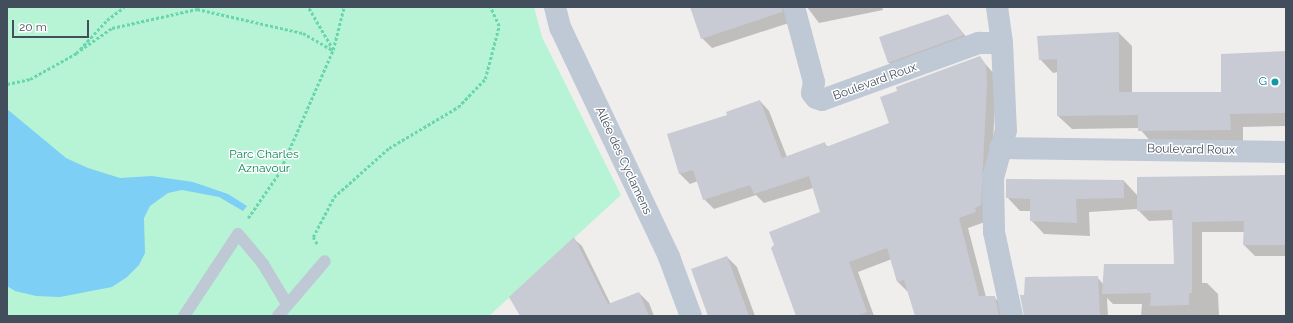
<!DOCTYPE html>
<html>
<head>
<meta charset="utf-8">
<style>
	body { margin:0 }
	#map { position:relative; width:1293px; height:323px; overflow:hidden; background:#f0eded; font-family:Raleway,sans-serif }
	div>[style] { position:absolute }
	.green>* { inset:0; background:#b6f4d5 }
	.water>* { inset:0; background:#7dcff6 }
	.shadow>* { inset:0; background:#0003 }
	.building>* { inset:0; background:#c8cbd4 }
	.path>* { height:2.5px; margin-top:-1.25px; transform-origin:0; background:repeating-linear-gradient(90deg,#6ad6ad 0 3px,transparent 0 5px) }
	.lane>* { height:12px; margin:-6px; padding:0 6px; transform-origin:6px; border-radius:6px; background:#bfc8d5 }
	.street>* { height:22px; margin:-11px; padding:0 11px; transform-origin:11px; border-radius:11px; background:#bfc8d5 }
	.dots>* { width:11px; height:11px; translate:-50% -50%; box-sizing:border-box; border:2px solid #fff; border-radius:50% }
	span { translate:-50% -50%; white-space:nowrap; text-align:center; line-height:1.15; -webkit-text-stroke:3px #fff; paint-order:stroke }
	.street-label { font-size:12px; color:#434e5d }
	.culture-label { font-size:12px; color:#0d838f }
	.right { translate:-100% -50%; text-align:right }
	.park-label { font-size:12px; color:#0c8657 }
	.frame { position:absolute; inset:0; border:8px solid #434e5d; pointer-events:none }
	.scale { position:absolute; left:12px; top:20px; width:77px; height:18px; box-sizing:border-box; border:2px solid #434e5d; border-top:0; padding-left:5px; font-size:12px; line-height:14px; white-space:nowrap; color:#434e5d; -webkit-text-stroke:3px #fff; paint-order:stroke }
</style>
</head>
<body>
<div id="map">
	<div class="green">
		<i style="clip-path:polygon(7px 7px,534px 7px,542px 37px,621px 195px,489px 316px,7px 316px)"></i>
	</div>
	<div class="water">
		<i style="clip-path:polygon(7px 109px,66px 158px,88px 168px,120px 178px,152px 176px,193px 182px,228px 194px,247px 206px,243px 211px,219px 197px,182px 190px,168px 193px,150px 206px,144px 218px,145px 253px,139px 265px,127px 277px,112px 287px,60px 297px,36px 296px,15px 291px,7px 286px)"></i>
	</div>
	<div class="shadow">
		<i style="clip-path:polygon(691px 7px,798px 7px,792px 22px,712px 48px,702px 38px)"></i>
		<i style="clip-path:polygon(807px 7px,882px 7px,883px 10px,819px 23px)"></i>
		<i style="clip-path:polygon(948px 15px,973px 45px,899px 72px,888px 62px)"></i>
		<i style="clip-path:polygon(1119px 33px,1132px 46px,1132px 93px,1222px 93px,1286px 53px,1286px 126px,1243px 127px,1243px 142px,1152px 143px,1139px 128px,1072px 129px,1058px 116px,1058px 72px,1053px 73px,1040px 59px)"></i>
		<i style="clip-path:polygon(979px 57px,996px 76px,990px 215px,985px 222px,968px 228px,986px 297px,994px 297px,1004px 307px,1007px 316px,916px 316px,908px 292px,898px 282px,892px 259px,858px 272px,874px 316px,798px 316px,821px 213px,813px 188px,764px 203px,756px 195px,714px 209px,704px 199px,698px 181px,690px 184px,680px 174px,668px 135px,728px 116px,760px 101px,769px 111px,787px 157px,824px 143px,828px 147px,891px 123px)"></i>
		<i style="clip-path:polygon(1286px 176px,1286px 256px,1255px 256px,1244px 245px,1245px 232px,1202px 232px,1202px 283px,1207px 283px,1218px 294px,1219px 316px,1141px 316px,1142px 304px,1113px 304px,1107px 298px,1108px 316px,1025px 316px,1097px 277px,1103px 284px,1175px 265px,1173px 220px,1149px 221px,1137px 209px,1089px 212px,1090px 236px,1044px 234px,1031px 220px,1031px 211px,1020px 211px,1007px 197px,1124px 181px,1138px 196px)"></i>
		<i style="clip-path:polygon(574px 239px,582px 246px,616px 315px,521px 316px)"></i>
		<i style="clip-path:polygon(727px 257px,737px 267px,755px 316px,709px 316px)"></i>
		<i style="clip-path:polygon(639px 293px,649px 303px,654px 316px,619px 316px)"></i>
	</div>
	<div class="building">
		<i style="clip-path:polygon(690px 7px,782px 7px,782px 12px,701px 39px)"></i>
		<i style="clip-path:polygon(948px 14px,964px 35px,888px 63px,879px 37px)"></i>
		<i style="clip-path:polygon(1119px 32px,1119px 92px,1221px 92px,1221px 54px,1286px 51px,1286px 113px,1230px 114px,1231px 130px,1138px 131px,1138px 115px,1057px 116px,1057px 59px,1039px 60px,1037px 36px)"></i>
		<i style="clip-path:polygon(980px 56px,986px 65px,987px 84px,981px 205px,975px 208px,976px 212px,959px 218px,979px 296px,995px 296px,999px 316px,915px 316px,904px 280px,897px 282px,887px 248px,849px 262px,867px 312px,856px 316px,796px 316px,771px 248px,774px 245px,769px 232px,820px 212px,809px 176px,754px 194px,750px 185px,703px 200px,693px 170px,679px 174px,667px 134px,727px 115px,726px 112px,760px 100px,782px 158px,825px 142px,826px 147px,889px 123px,880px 97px,897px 91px,896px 87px)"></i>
		<i style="clip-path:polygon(1286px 175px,1286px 245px,1243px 245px,1244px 221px,1192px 222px,1192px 293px,1189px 293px,1189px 305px,1150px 306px,1151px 293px,1102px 294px,1104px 264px,1174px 264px,1172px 210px,1137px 211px,1137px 177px)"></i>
		<i style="clip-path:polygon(1006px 179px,1124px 180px,1124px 198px,1076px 199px,1077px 223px,1030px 221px,1030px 199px,1006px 198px)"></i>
		<i style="clip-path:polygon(574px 237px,608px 304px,639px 292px,649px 316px,520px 316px,509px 297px)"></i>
		<i style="clip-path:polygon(727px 256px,749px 316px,708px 316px,691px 269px)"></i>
		<i style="clip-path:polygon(1098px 276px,1100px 316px,1024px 316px,1020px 295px,1024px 295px,1025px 277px)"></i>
	</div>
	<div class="path">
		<i style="left:80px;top:49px;width:40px;rotate:-47deg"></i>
		<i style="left:107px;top:20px;width:21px;rotate:-37deg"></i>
		<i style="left:76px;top:53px;width:44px;rotate:-34.8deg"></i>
		<i style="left:112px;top:28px;width:87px;rotate:-12.6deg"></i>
		<i style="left:197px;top:9px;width:109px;rotate:12.8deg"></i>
		<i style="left:303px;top:33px;width:34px;rotate:30deg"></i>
		<i style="left:333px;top:50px;width:44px;rotate:-75.7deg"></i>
		<i style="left:7px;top:84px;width:24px;rotate:-12deg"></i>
		<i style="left:30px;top:79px;width:54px;rotate:-29deg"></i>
		<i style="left:248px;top:218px;width:55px;rotate:-55.4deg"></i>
		<i style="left:279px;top:173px;width:134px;rotate:-66.3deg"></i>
		<i style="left:333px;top:50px;width:50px;rotate:-120.2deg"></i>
		<i style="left:317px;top:244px;width:8px;rotate:-120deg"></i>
		<i style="left:313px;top:237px;width:45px;rotate:-62.3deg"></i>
		<i style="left:334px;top:197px;width:74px;rotate:-41.7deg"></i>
		<i style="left:389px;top:148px;width:80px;rotate:-30.7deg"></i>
		<i style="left:458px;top:107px;width:39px;rotate:-46deg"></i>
		<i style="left:485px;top:79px;width:55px;rotate:-75.2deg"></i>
		<i style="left:499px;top:26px;width:21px;rotate:-115deg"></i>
	</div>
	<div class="lane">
		<i style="left:184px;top:316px;width:98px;rotate:-56.6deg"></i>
		<i style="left:238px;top:234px;width:39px;rotate:50deg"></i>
		<i style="left:263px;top:264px;width:47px;rotate:59deg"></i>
		<i style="left:278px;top:316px;width:72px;rotate:-49.5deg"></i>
	</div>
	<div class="street">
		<i style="left:555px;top:7px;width:21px;rotate:76deg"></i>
		<i style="left:560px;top:27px;width:255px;rotate:64.6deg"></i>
		<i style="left:669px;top:257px;width:63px;rotate:69.6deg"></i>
		<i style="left:794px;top:7px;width:78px;rotate:75.1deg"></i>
		<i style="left:814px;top:82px;width:11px;rotate:100deg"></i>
		<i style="left:812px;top:93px;width:6px;rotate:51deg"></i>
		<i style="left:816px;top:98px;width:6px;rotate:18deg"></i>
		<i style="left:822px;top:100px;width:167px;rotate:-20deg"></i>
		<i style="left:979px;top:43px;width:23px"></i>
		<i style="left:997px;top:7px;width:36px;rotate:82deg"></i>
		<i style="left:1002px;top:43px;width:87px;rotate:87.4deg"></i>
		<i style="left:1006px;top:130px;width:50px;rotate:105.2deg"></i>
		<i style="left:993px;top:178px;width:54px;rotate:88.9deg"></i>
		<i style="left:994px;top:232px;width:86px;rotate:77.9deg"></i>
		<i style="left:1000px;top:148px;width:286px;rotate:0.8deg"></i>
	</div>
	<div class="dots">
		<i style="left:1275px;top:82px;background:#0f9aa8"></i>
	</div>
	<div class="street-label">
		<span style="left:875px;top:82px;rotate:-20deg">Boulevard Roux</span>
		<span style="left:1191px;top:150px;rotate:1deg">Boulevard Roux</span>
		<span style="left:623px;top:161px;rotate:65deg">Allée des Cyclamens</span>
	</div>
	<div class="culture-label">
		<span class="right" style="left:1267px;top:82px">G</span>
	</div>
	<div class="park-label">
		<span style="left:264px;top:162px">Parc Charles<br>Aznavour</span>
	</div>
	<div class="frame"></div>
	<div class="scale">20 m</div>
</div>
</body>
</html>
